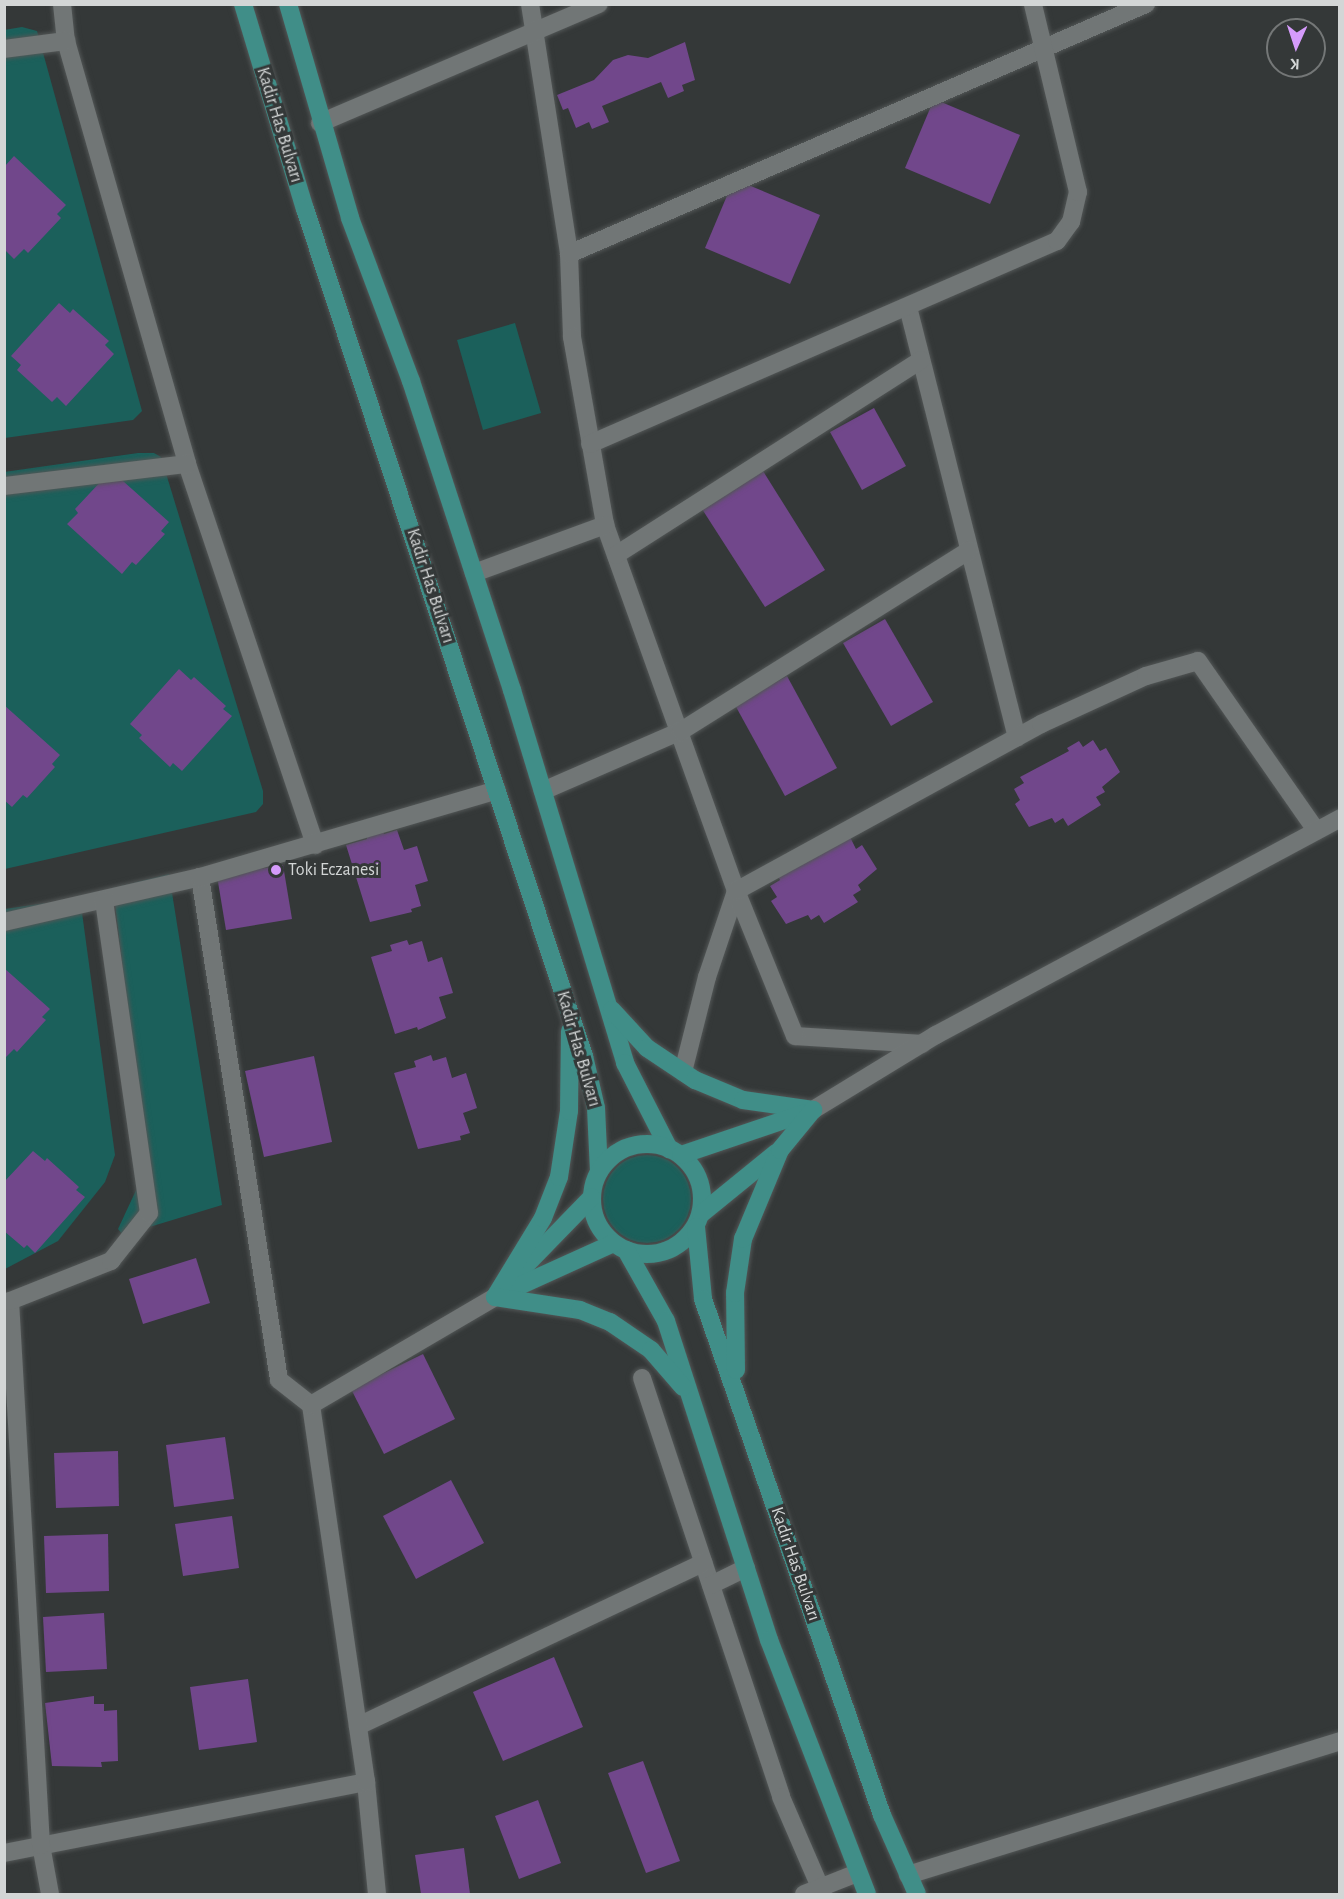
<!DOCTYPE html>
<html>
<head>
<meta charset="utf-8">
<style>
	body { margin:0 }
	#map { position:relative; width:1344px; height:1899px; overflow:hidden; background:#343838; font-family:"Alegreya Sans",sans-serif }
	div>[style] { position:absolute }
	.green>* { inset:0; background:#1b605b }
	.round { border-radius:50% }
	.building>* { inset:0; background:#71478b }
	.roads { filter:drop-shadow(0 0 2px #525656) drop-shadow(0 0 2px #525656) }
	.minor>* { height:18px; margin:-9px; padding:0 9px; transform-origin:9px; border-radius:9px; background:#717676 }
	.trunk>* { height:18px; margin:-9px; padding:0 9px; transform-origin:9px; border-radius:9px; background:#408e88 }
	.trunk>.ring { margin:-9px; padding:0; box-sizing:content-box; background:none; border:18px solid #408e88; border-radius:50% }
	.dots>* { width:16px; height:16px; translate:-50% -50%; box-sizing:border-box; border:3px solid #343838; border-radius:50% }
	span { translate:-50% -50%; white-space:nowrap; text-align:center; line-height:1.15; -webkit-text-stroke:6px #343838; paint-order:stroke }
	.street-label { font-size:18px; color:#d3d6d6 }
	.poi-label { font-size:18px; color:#d3d6d6 }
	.left { translate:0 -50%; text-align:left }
	.frame { position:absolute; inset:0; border:6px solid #d3d6d6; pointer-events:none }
	.north { position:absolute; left:1266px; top:18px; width:60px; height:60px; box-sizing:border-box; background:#343838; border:2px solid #747777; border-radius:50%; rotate:183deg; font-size:16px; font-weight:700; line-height:24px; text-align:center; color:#d3d6d6 }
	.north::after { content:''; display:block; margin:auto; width:21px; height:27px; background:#d59bfb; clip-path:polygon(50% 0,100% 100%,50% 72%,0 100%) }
</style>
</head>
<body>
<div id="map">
	<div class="green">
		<i style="clip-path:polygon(22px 27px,37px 31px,142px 411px,133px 420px,5px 438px,4px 30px)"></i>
		<i style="clip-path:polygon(515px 323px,541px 413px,483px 430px,457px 340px)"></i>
		<i style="clip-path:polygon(138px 453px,154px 453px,161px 457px,263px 791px,263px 804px,256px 812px,5px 869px,4px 472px)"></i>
		<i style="clip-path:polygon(169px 874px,222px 1205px,123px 1235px,118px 1229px,144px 1173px,145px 1151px,113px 888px)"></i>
		<i style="clip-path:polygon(80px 898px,115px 1155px,105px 1182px,58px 1241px,5px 1269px,5px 909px)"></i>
		<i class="round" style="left:603px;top:1155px;width:88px;height:88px"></i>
	</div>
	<div class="building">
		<i style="clip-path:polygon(685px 42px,695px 80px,682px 85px,684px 91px,668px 98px,661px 82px,602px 106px,609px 122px,592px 129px,589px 122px,576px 128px,568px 108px,563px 110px,557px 95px,594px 80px,613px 60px,628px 55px,648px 58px)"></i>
		<i style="clip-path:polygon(934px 99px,1020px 135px,990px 204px,905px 168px)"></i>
		<i style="clip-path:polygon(14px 156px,66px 205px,57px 214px,61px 218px,28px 253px,24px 249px,14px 259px,5px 250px,5px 166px)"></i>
		<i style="clip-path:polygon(734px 179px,820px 215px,790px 284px,705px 248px)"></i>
		<i style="clip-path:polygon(59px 303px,70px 313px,73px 309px,109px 341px,105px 345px,114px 354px,66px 406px,57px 397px,52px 402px,17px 370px,21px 365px,11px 356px)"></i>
		<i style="clip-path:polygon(874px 408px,906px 466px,862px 490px,830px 432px)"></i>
		<i style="clip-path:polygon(763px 471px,825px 570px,765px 607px,702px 509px)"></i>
		<i style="clip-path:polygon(114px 473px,169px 522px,161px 531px,165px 534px,136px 565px,132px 562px,122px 574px,67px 524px,78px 513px,75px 509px,104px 478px)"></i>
		<i style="clip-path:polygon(885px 619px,933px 702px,891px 726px,843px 643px)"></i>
		<i style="clip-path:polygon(179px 669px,191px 680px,194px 677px,226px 706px,223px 709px,232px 716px,182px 771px,173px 763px,170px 767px,139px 738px,142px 735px,130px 724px)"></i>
		<i style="clip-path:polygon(787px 676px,837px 768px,785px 796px,735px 705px)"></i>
		<i style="clip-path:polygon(4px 705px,60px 755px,52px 764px,55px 767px,27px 798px,23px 795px,12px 807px,4px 800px)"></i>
		<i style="clip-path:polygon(1093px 740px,1100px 751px,1106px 748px,1120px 772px,1102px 787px,1105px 792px,1096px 797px,1101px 805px,1068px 826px,1063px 818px,1055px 823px,1052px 818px,1029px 827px,1015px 804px,1020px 800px,1014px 789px,1024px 783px,1020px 777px,1069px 751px,1067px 748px,1079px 741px,1083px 747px)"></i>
		<i style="clip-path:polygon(382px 828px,384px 834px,397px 830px,404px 850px,417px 846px,428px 881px,415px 885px,421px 906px,411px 909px,412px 912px,370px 922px,346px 845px,367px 839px,366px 833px)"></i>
		<i style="clip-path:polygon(850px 837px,856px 849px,862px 845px,877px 869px,858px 885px,861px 890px,853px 895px,858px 902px,824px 923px,819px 915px,811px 920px,808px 915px,786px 924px,771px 901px,777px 897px,770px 886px,780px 880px,777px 874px)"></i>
		<i style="clip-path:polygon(283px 865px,292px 919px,226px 930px,217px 876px)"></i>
		<i style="clip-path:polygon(407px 940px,409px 945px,422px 941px,428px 962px,442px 957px,453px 993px,439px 997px,446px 1018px,418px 1030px,417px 1027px,395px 1034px,371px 957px,392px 951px,390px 945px)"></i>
		<i style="clip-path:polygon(4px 968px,50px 1009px,42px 1017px,46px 1020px,17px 1052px,14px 1049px,4px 1059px)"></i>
		<i style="clip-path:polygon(431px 1055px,433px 1061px,446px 1057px,452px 1078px,466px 1073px,477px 1108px,463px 1113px,470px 1133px,460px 1136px,461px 1140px,418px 1149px,394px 1073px,416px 1067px,414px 1061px)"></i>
		<i style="clip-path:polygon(314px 1056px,332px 1142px,264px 1157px,245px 1071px)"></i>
		<i style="clip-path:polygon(33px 1151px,45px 1161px,47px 1158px,79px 1187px,76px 1190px,85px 1197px,35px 1253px,27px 1245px,24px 1248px,4px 1231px,4px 1182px)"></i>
		<i style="clip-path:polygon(196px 1258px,210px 1303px,143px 1324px,129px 1279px)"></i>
		<i style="clip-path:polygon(423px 1354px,455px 1419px,384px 1454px,351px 1389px)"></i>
		<i style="clip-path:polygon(225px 1437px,234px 1499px,174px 1507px,166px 1445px)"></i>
		<i style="clip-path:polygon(118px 1451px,119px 1506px,56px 1508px,54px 1453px)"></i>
		<i style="clip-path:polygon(451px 1480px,484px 1543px,416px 1579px,383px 1516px)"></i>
		<i style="clip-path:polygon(232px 1516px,239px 1568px,183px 1576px,175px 1524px)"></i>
		<i style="clip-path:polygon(108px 1534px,109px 1591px,46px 1593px,44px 1536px)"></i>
		<i style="clip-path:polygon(104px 1613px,107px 1669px,46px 1672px,43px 1617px)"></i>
		<i style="clip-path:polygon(554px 1657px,583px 1727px,503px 1761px,473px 1692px)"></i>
		<i style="clip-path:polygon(248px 1679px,257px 1742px,199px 1750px,190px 1687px)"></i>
		<i style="clip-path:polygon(94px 1696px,94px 1704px,104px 1704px,104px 1711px,117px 1710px,118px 1761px,101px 1762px,102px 1767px,52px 1766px,45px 1703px)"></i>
		<i style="clip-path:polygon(643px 1761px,680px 1861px,646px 1873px,608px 1773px)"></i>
		<i style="clip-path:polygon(538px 1800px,561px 1863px,519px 1879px,495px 1816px)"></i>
		<i style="clip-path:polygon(464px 1848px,470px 1894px,421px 1894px,415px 1855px)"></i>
	</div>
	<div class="roads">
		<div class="minor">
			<i style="left:62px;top:4px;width:37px;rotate:84deg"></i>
			<i style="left:66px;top:41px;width:440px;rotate:74deg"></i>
			<i style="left:187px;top:464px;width:402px;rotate:71.4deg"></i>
			<i style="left:530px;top:4px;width:253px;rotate:81.1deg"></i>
			<i style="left:569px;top:254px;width:83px;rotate:87.9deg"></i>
			<i style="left:572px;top:337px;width:191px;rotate:80deg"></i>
			<i style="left:605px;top:525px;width:389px;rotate:70.3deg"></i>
			<i style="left:736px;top:891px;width:91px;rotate:108.6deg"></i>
			<i style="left:707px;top:977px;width:98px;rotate:104.2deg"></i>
			<i style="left:4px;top:49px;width:63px;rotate:-7.4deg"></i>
			<i style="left:320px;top:123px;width:303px;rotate:-23.1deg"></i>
			<i style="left:569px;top:254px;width:629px;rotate:-23.43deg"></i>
			<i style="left:908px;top:307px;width:444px;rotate:75.8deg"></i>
			<i style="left:590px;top:444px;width:509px;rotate:-23.49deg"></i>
			<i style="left:1057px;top:241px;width:24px;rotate:-54deg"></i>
			<i style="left:1071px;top:222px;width:31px;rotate:-77deg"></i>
			<i style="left:1078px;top:192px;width:193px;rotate:-103.5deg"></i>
			<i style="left:4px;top:486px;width:184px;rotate:-6.9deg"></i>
			<i style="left:616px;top:555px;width:362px;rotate:-32.6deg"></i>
			<i style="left:474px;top:573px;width:140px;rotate:-20.1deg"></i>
			<i style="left:543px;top:791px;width:150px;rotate:-23.5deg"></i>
			<i style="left:681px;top:731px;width:340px;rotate:-32.1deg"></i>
			<i style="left:200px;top:877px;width:509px;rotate:81.07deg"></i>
			<i style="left:279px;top:1380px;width:41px;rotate:38deg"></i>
			<i style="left:4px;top:922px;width:201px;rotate:-12.9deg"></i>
			<i style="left:200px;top:877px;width:309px;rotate:-16.3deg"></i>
			<i style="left:922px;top:1044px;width:127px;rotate:-176.4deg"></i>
			<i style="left:795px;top:1036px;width:157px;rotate:-112.1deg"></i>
			<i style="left:736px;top:891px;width:348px;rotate:-28.7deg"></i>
			<i style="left:1041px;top:724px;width:115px;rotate:-24.6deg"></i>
			<i style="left:1146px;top:676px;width:54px;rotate:-16.1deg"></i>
			<i style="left:1198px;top:661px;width:206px;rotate:55.1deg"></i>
			<i style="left:813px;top:1110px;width:144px;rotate:-31.4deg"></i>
			<i style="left:936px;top:1035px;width:459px;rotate:-28.2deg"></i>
			<i style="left:642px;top:1378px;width:441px;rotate:71.6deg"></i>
			<i style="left:781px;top:1797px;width:106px;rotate:66.6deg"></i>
			<i style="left:711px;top:1585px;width:39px;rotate:-26deg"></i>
			<i style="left:358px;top:1726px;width:382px;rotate:-25.3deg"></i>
			<i style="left:366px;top:1782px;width:113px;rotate:84.4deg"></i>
			<i style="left:4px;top:1853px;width:369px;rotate:-11.1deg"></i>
			<i style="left:366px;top:1782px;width:381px;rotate:-98.3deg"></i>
			<i style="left:311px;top:1405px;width:213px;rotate:-30.4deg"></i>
			<i style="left:908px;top:1875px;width:452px;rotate:-17.2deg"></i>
			<i style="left:50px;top:1894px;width:50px;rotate:-100.4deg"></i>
			<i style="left:41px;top:1845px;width:545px;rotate:-93.26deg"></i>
			<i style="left:10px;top:1301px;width:109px;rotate:-21.6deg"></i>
			<i style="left:111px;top:1261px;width:61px;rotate:-51.6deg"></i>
			<i style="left:149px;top:1213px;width:316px;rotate:-98.2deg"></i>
			<i style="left:804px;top:1894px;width:57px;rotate:-21.6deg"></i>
		</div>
		<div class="trunk">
			<i style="left:243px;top:4px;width:214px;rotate:73.2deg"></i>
			<i style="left:305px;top:209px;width:892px;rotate:71.77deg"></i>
			<i style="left:584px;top:1056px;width:53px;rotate:77deg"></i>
			<i style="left:596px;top:1108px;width:64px;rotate:87.3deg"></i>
			<i style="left:288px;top:4px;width:223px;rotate:73.8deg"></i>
			<i style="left:350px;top:218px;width:174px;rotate:69.5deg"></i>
			<i style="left:411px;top:381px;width:325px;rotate:71.9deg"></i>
			<i style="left:512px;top:690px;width:390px;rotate:73.1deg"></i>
			<i style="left:625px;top:1063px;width:97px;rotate:62.9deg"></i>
			<i style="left:612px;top:1010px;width:52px;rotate:47.4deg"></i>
			<i style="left:647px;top:1048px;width:58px;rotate:33.7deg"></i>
			<i style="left:695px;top:1080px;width:52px;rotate:22.6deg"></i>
			<i style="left:743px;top:1100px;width:71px;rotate:8.1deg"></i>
			<i class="ring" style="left:592px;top:1144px;width:92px;height:92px"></i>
			<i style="left:681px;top:1155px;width:131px;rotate:-18.7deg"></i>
			<i style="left:701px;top:1214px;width:97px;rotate:-39.1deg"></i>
			<i style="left:696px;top:1227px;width:72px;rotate:84.4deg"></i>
			<i style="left:703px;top:1299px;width:546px;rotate:70.87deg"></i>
			<i style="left:882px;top:1815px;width:86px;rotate:66.1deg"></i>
			<i style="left:626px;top:1250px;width:81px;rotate:60.6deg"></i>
			<i style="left:666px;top:1321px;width:335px;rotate:72.1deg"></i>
			<i style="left:769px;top:1640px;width:272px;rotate:68.9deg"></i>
			<i style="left:522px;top:1269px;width:100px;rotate:-45.8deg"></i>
			<i style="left:497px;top:1296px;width:128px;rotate:-24.4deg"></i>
			<i style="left:495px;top:1297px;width:92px;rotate:-58.7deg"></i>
			<i style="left:543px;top:1218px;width:44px;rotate:-68.7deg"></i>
			<i style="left:559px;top:1177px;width:67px;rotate:-81.4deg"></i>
			<i style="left:569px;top:1111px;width:80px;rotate:-89.3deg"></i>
			<i style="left:495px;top:1297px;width:86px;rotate:8.7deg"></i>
			<i style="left:580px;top:1310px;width:32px;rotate:22deg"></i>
			<i style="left:610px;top:1322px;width:50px;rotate:34.3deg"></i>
			<i style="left:651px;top:1350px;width:49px;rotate:49.1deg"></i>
			<i style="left:736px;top:1370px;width:77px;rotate:-90.7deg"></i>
			<i style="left:735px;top:1293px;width:55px;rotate:-81.6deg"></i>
			<i style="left:743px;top:1239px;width:96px;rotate:-67.4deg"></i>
			<i style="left:780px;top:1150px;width:52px;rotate:-50.5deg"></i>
		</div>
	</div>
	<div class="dots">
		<i style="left:276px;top:870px;background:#d59bfb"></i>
	</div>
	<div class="street-label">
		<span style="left:279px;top:125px;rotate:73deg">Kadir Has Bulvarı</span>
		<span style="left:430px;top:586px;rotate:72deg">Kadir Has Bulvarı</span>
		<span style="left:578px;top:1049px;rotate:74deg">Kadir Has Bulvarı</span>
		<span style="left:795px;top:1564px;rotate:71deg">Kadir Has Bulvarı</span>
	</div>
	<div class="poi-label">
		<span class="left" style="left:288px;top:870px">Toki Eczanesi</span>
	</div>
	<div class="frame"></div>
	<div class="north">K</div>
</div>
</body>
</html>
